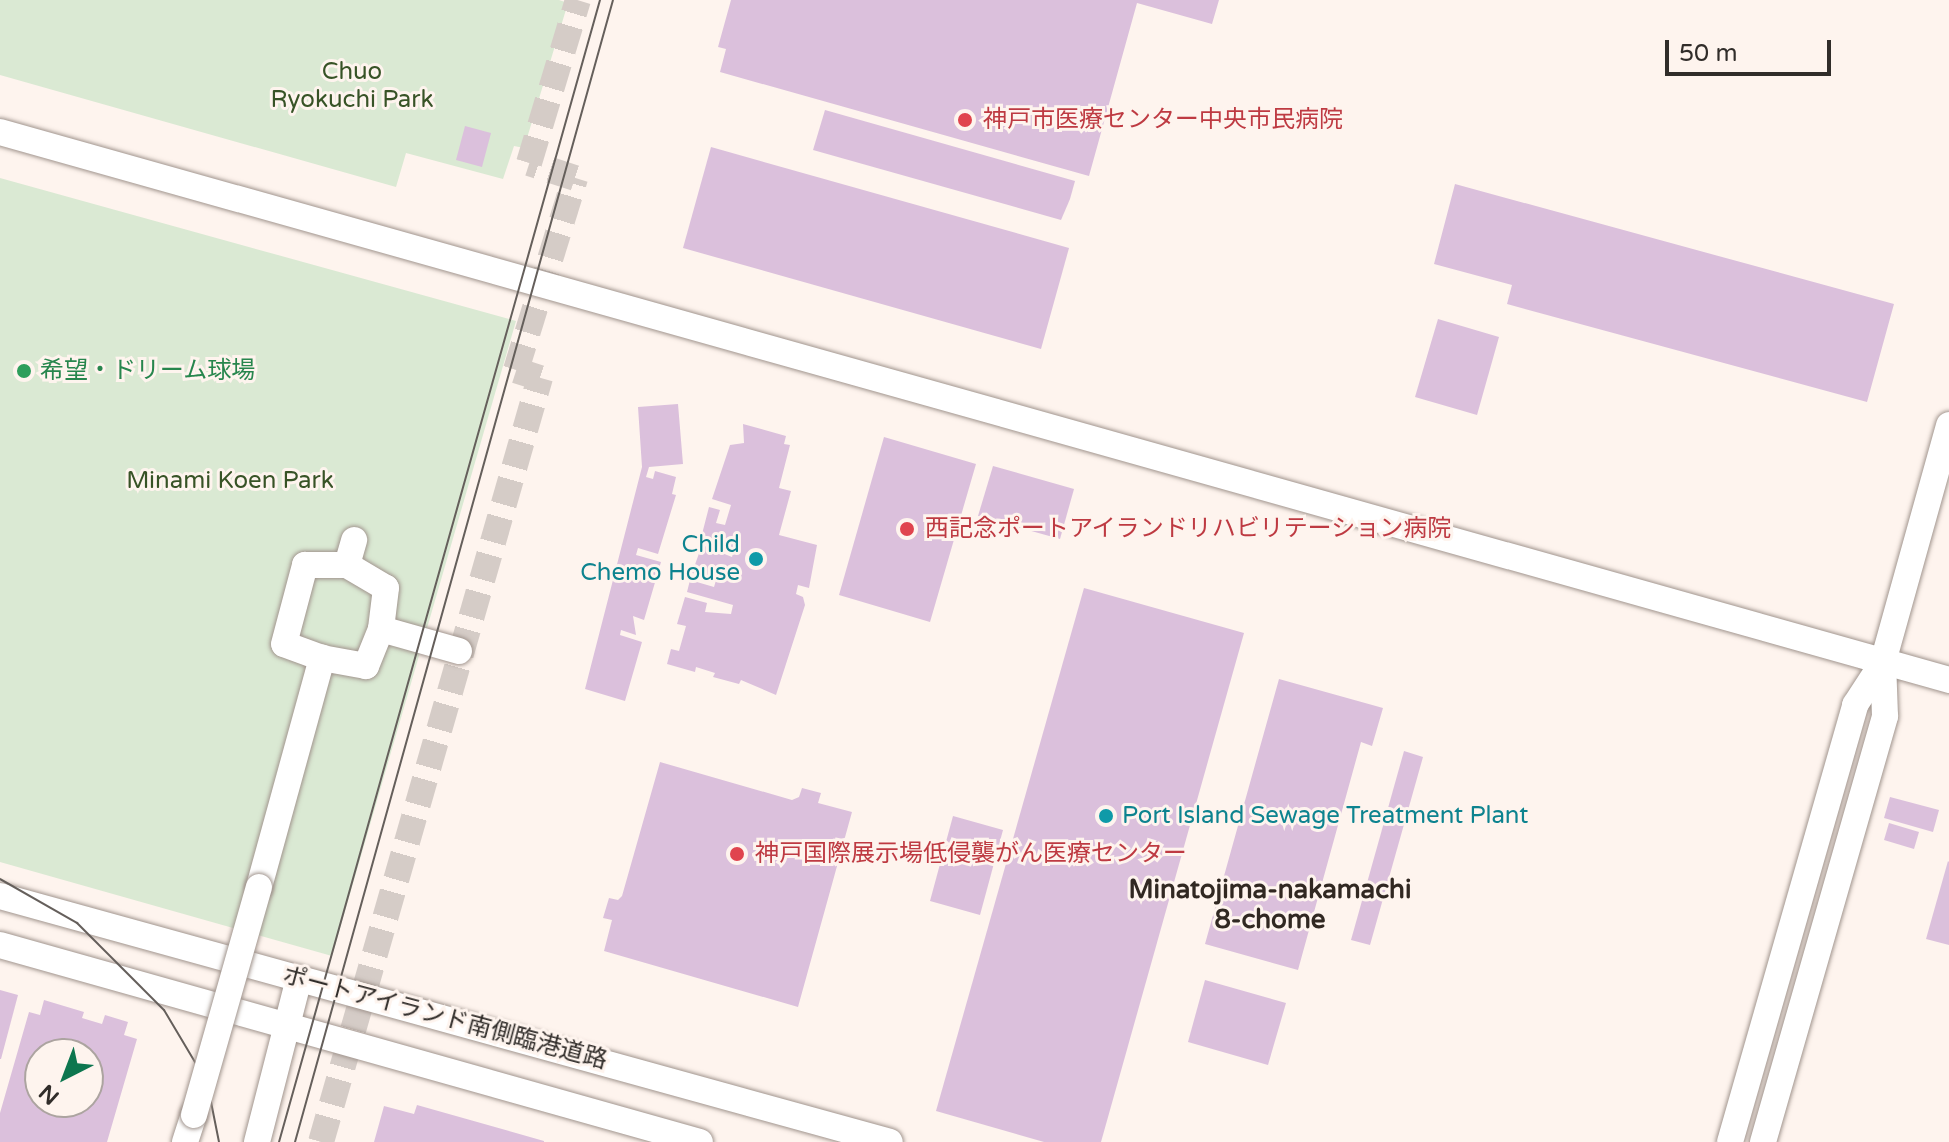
<!DOCTYPE html>
<html>
<head>
<meta charset="utf-8">
<style>
	body { margin:0 }
	#map { position:relative; width:1949px; height:1142px; overflow:hidden; background:#fef4ee; font-family:"Varela Round","Noto Sans JP",sans-serif }
	div>[style] { position:absolute }
	.green>* { inset:0; background:#dae9d3 }
	.building>* { inset:0; background:#dbc0dc }
	.minor-tunnel>* { height:26px; margin-top:-13px; transform-origin:0; background:repeating-linear-gradient(90deg,#d5ccc7 0 26px,transparent 0 39px) }
	.roads { filter:drop-shadow(0 0 2px #a1958e) drop-shadow(0 0 2px #a1958e) }
	.minor>* { height:26px; margin:-13px; padding:0 13px; transform-origin:13px; border-radius:13px; background:#fff }
	.tram>* { height:2px; margin:-1px; padding:0 1px; transform-origin:1px; border-radius:1px; background:#655f5b }
	.bridges { filter:drop-shadow(0 0 2px #a1958e) drop-shadow(0 0 2px #a1958e) }
	.minor-bridge>* { height:26px; margin:-13px; padding:0 13px; transform-origin:13px; border-radius:13px; background:#fff }
	.dots>* { width:22px; height:22px; translate:-50% -50%; box-sizing:border-box; border:4px solid #fef4ee; border-radius:50% }
	span { translate:-50% -50%; white-space:nowrap; text-align:center; line-height:1.15; -webkit-text-stroke:6px #fef4ee; paint-order:stroke }
	.park-label { font-size:24px; color:#375326 }
	.health-label { font-size:24px; color:#be3a42 }
	.left { translate:0 -50%; text-align:left }
	.leisure-label { font-size:24px; color:#27864d }
	.culture-label { font-size:24px; color:#0d838f }
	.right { translate:-100% -50%; text-align:right }
	.street-label { font-size:24px; color:#312d2a }
	.neighbourhood-label { font-size:26px; color:#312822; font-weight:700 }
	.north { position:absolute; left:24px; top:1038px; width:80px; height:80px; box-sizing:border-box; background:#fef4ee; border:2px solid #aca4a0; border-radius:50%; rotate:222deg; font-size:22px; font-weight:700; line-height:32px; text-align:center; color:#312d2a }
	.north::after { content:''; display:block; margin:auto; width:28px; height:36px; background:#0d764f; clip-path:polygon(50% 0,100% 100%,50% 72%,0 100%) }
	.scale { position:absolute; left:1665px; top:40px; width:166px; height:36px; box-sizing:border-box; border:4px solid #312d2a; border-top:0; padding-left:10px; font-size:24px; line-height:28px; white-space:nowrap; color:#312d2a; -webkit-text-stroke:6px #fef4ee; paint-order:stroke }
</style>
</head>
<body>
<div id="map">
	<div class="green">
		<i style="clip-path:polygon(0 0,559px 0,568px 3px,524px 148px,514px 146px,503px 179px,406px 153px,396px 187px,0 75px)"></i>
		<i style="clip-path:polygon(0 178px,516px 321px,332px 956px,0 862px)"></i>
	</div>
	<div class="building">
		<i style="clip-path:polygon(731px 0,1219px 0,1212px 24px,1137px 3px,1089px 176px,720px 72px,726px 49px,718px 47px)"></i>
		<i style="clip-path:polygon(825px 110px,1075px 181px,1070px 199px,1061px 220px,813px 150px)"></i>
		<i style="clip-path:polygon(465px 126px,491px 133px,482px 167px,456px 160px)"></i>
		<i style="clip-path:polygon(711px 147px,1069px 248px,1041px 349px,683px 248px)"></i>
		<i style="clip-path:polygon(1455px 184px,1894px 304px,1867px 402px,1507px 304px,1512px 285px,1434px 264px)"></i>
		<i style="clip-path:polygon(1438px 319px,1499px 337px,1477px 415px,1415px 397px)"></i>
		<i style="clip-path:polygon(678px 404px,683px 464px,649px 467px,646px 477px,653px 479px,655px 471px,676px 477px,672px 494px,676px 495px,658px 554px,638px 548px,636px 555px,661px 562px,644px 620px,633px 616px,636px 635px,621px 630px,620px 635px,642px 642px,625px 701px,585px 689px,642px 467px,638px 407px)"></i>
		<i style="clip-path:polygon(743px 424px,786px 436px,784px 444px,790px 445px,779px 488px,791px 491px,779px 535px,817px 545px,809px 588px,798px 585px,796px 594px,803px 597px,805px 605px,776px 695px,741px 680px,739px 684px,713px 677px,715px 673px,696px 667px,695px 672px,667px 664px,671px 649px,679px 651px,686px 626px,677px 624px,685px 597px,707px 603px,705px 612px,731px 614px,733px 605px,687px 592px,690px 580px,714px 587px,717px 577px,692px 573px,702px 545px,732px 557px,734px 550px,724px 547px,726px 539px,719px 536px,717px 543px,701px 538px,709px 507px,720px 510px,716px 523px,725px 525px,731px 505px,712px 499px,730px 445px,744px 443px)"></i>
		<i style="clip-path:polygon(884px 437px,976px 464px,930px 622px,839px 595px)"></i>
		<i style="clip-path:polygon(993px 466px,1074px 489px,1060px 539px,978px 516px)"></i>
		<i style="clip-path:polygon(1084px 588px,1244px 633px,1101px 1142px,1044px 1142px,936px 1111px)"></i>
		<i style="clip-path:polygon(1279px 679px,1383px 708px,1372px 746px,1361px 742px,1298px 970px,1205px 944px)"></i>
		<i style="clip-path:polygon(1404px 751px,1423px 757px,1370px 945px,1351px 940px)"></i>
		<i style="clip-path:polygon(660px 762px,792px 800px,799px 797px,802px 788px,821px 793px,818px 803px,852px 812px,798px 1007px,604px 951px,612px 920px,603px 918px,609px 898px,618px 900px,622px 896px)"></i>
		<i style="clip-path:polygon(1890px 797px,1939px 810px,1933px 832px,1884px 818px)"></i>
		<i style="clip-path:polygon(953px 816px,1003px 830px,980px 915px,930px 901px)"></i>
		<i style="clip-path:polygon(1889px 823px,1919px 832px,1914px 849px,1884px 840px)"></i>
		<i style="clip-path:polygon(1948px 861px,1949px 862px,1949px 945px,1926px 939px)"></i>
		<i style="clip-path:polygon(1205px 980px,1286px 1003px,1268px 1065px,1188px 1042px)"></i>
		<i style="clip-path:polygon(0 990px,18px 995px,1px 1059px,0 1059px)"></i>
		<i style="clip-path:polygon(evenodd,44px 1000px,84px 1012px,82px 1018px,102px 1024px,105px 1015px,128px 1022px,124px 1035px,137px 1039px,107px 1142px,0 1142px,0 1113px,29px 1012px,40px 1015px,44px 1000px,40px 1054px,88px 1054px,88px 1102px,40px 1102px,40px 1054px)"></i>
		<i style="clip-path:polygon(417px 1105px,544px 1141px,544px 1142px,374px 1142px,384px 1106px,414px 1114px)"></i>
	</div>
	<div class="minor-tunnel">
		<i style="left:321px;top:1142px;width:795px;rotate:-74.01deg"></i>
		<i style="left:540px;top:378px;width:25px;rotate:-162deg"></i>
		<i style="left:516px;top:370px;width:201px;rotate:-72.9deg"></i>
		<i style="left:575px;top:178px;width:48px;rotate:-161.9deg"></i>
		<i style="left:529px;top:163px;width:170px;rotate:-73.3deg"></i>
	</div>
	<div class="roads">
		<div class="minor">
			<i style="left:0;top:132px;width:2025px;rotate:15.7deg"></i>
			<i style="left:305px;top:565px;width:42px"></i>
			<i style="left:347px;top:565px;width:45px;rotate:30.5deg"></i>
			<i style="left:386px;top:588px;width:41px;rotate:97deg"></i>
			<i style="left:381px;top:629px;width:40px;rotate:112deg"></i>
			<i style="left:366px;top:666px;width:45px;rotate:-169.7deg"></i>
			<i style="left:322px;top:658px;width:40px;rotate:-159.8deg"></i>
			<i style="left:284px;top:644px;width:82px;rotate:-75.1deg"></i>
			<i style="left:347px;top:565px;width:26px;rotate:-74deg"></i>
			<i style="left:381px;top:629px;width:81px;rotate:15.8deg"></i>
			<i style="left:259px;top:887px;width:238px;rotate:-74.6deg"></i>
			<i style="left:0;top:896px;width:923px;rotate:15.45deg"></i>
			<i style="left:0;top:945px;width:727px;rotate:15.72deg"></i>
			<i style="left:185px;top:1142px;width:28px;rotate:-72deg"></i>
			<i style="left:257px;top:1142px;width:169px;rotate:-75.6deg"></i>
			<i style="left:1730px;top:1142px;width:455px;rotate:-74deg"></i>
			<i style="left:1855px;top:705px;width:51px;rotate:-56.9deg"></i>
			<i style="left:1883px;top:662px;width:246px;rotate:-74.4deg"></i>
			<i style="left:1763px;top:1142px;width:443px;rotate:-74deg"></i>
			<i style="left:1885px;top:716px;width:54px;rotate:-92.1deg"></i>
		</div>
	</div>
	<div class="tram">
		<i style="left:0;top:879px;width:89px;rotate:29.7deg"></i>
		<i style="left:77px;top:923px;width:123px;rotate:45deg"></i>
		<i style="left:164px;top:1010px;width:84px;rotate:59.2deg"></i>
		<i style="left:207px;top:1082px;width:61px;rotate:78.7deg"></i>
		<i style="left:279px;top:1142px;width:1186px;rotate:-74.3deg"></i>
		<i style="left:295px;top:1142px;width:1185px;rotate:-74.44deg"></i>
	</div>
	<div class="bridges">
		<div class="minor-bridge">
			<i style="left:194px;top:1115px;width:237px;rotate:-74.1deg"></i>
		</div>
	</div>
	<div class="dots">
		<i style="left:965px;top:120px;background:#e0444e"></i>
		<i style="left:24px;top:371px;background:#2e9e5b"></i>
		<i style="left:907px;top:529px;background:#e0444e"></i>
		<i style="left:756px;top:559px;background:#0f9aa8"></i>
		<i style="left:1106px;top:816px;background:#0f9aa8"></i>
		<i style="left:737px;top:854px;background:#e0444e"></i>
	</div>
	<div class="park-label">
		<span style="left:352px;top:86px">Chuo<br>Ryokuchi Park</span>
		<span style="left:230px;top:481px">Minami Koen Park</span>
	</div>
	<div class="health-label">
		<span class="left" style="left:983px;top:120px">神戸市医療センター中央市民病院</span>
		<span class="left" style="left:925px;top:529px">西記念ポートアイランドリハビリテーション病院</span>
		<span class="left" style="left:755px;top:854px">神戸国際展示場低侵襲がん医療センター</span>
	</div>
	<div class="leisure-label">
		<span class="left" style="left:40px;top:371px">希望・ドリーム球場</span>
	</div>
	<div class="culture-label">
		<span class="right" style="left:740px;top:559px">Child<br>Chemo House</span>
		<span class="left" style="left:1122px;top:816px">Port Island Sewage Treatment Plant</span>
	</div>
	<div class="street-label">
		<span style="left:445px;top:1018px;rotate:15deg">ポートアイランド南側臨港道路</span>
	</div>
	<div class="neighbourhood-label">
		<span style="left:1270px;top:905px">Minatojima-nakamachi<br>8-chome</span>
	</div>
	<div class="north">N</div>
	<div class="scale">50 m</div>
</div>
</body>
</html>
